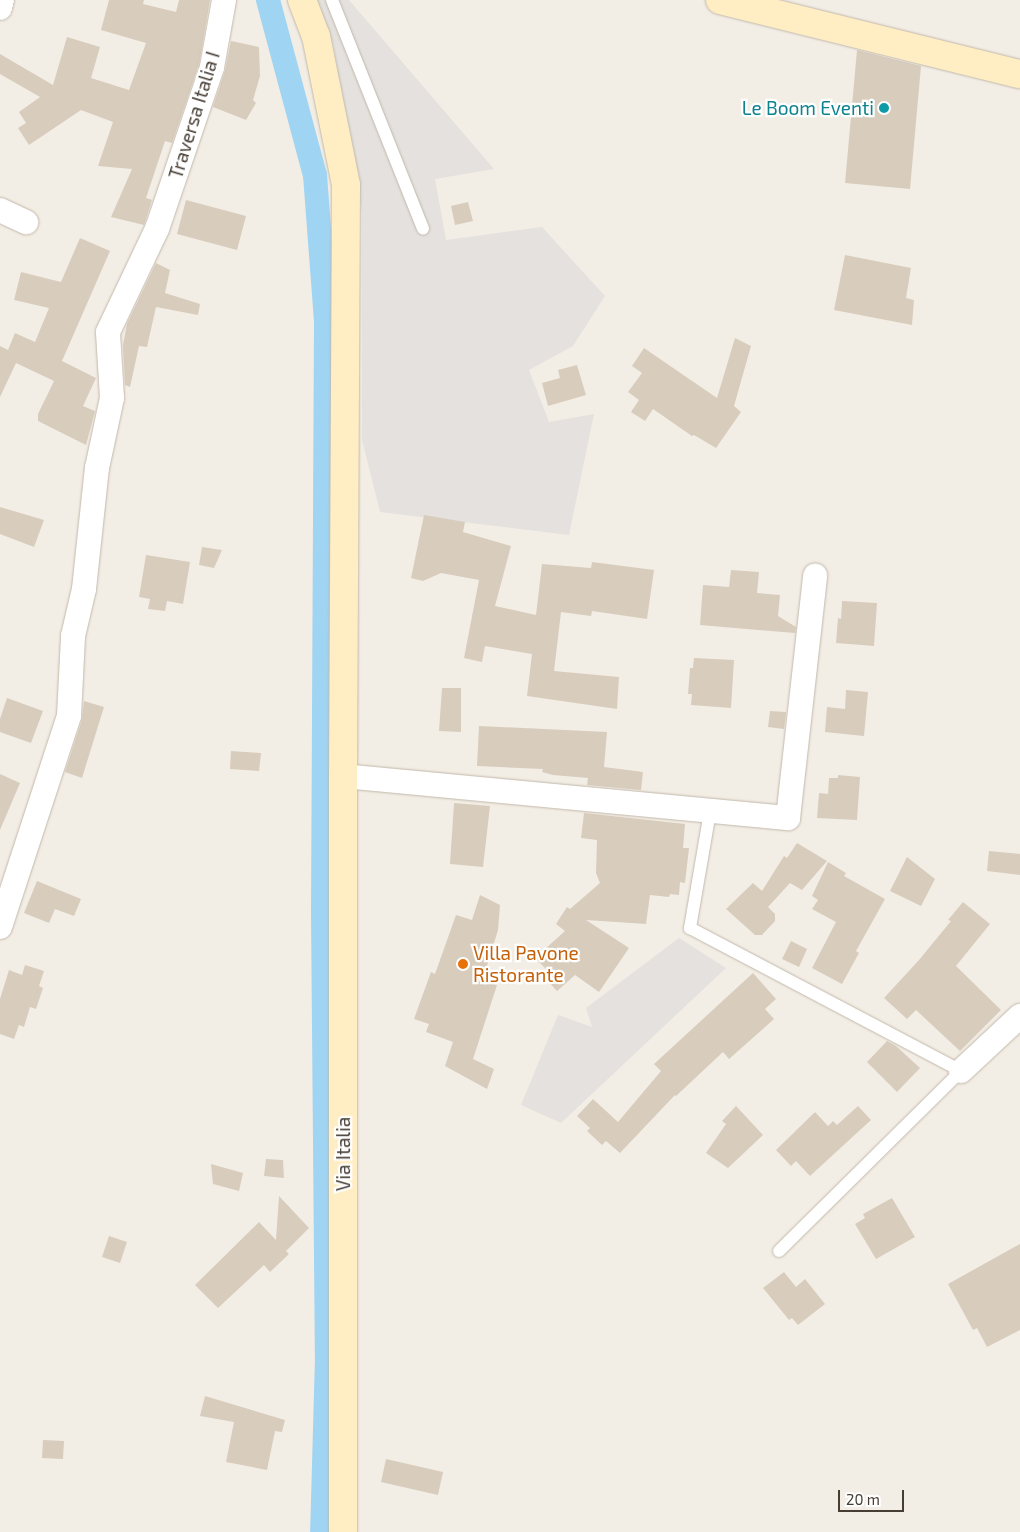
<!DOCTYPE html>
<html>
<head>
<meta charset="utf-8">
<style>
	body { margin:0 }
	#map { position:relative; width:1020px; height:1532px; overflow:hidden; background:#f3eee5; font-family:"Exo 2",sans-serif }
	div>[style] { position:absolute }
	.parking>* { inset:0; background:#e4e1de }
	.canal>* { height:24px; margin:-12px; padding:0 12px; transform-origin:12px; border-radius:12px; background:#9fd4f2 }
	.building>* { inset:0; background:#d8ccbd }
	.roads { filter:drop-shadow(0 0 1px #c2b8ab) drop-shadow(0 0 1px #c2b8ab) }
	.lane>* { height:12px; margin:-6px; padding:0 6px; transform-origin:6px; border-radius:6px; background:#fff }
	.street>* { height:24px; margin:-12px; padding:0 12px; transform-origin:12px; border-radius:12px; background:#fff }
	.secondary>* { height:28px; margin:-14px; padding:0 14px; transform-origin:14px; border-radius:14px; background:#ffedc3 }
	.dots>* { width:14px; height:14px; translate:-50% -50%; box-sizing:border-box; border:2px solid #fff; border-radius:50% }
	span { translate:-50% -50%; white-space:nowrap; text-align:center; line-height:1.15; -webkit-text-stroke:4.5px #fff; paint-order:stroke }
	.culture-label { font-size:19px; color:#0d838f }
	.right { translate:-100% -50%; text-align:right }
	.street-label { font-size:19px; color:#463e35 }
	.food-label { font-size:19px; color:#c56008 }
	.left { translate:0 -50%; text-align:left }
	.scale { position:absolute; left:838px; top:1490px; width:66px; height:22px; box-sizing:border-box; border:2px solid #463e35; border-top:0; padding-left:6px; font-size:15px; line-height:18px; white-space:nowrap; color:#463e35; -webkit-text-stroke:4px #fff; paint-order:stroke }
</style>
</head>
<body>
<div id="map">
	<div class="parking">
		<i style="clip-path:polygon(316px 0,349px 0,494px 169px,435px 179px,446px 240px,542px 227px,605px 296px,573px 346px,529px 370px,549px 422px,594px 414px,569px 535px,380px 512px,362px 440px,362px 213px,333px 44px)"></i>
		<i style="clip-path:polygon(679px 938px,726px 968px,561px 1123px,521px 1105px,558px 1015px,592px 1027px,586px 1008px)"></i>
	</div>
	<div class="canal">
		<i style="left:268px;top:0;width:181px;rotate:75deg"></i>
		<i style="left:315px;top:175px;width:145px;rotate:85.7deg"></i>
		<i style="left:326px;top:320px;width:593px;rotate:90.29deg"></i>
		<i style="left:323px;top:913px;width:444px;rotate:89.5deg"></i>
		<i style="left:327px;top:1357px;width:175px;rotate:91.6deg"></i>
	</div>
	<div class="building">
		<i style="clip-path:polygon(109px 0,144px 0,143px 4px,176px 12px,179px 0,210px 0,199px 64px,172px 143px,165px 141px,146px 198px,152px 200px,144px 225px,111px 217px,132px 169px,98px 166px,113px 122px,81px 110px,29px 145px,18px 128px,26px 123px,19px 112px,40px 97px,0 74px,0 54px,53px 85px,67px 37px,100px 47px,91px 78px,129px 90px,146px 43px,101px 30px)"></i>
		<i style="clip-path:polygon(231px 41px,259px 47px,260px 76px,253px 100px,256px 103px,246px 120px,213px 107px,225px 71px)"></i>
		<i style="clip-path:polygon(857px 50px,921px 66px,910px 189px,845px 183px)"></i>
		<i style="clip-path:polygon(186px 200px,246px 216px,237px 250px,177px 234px)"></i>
		<i style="clip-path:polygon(468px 202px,473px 221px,455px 225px,451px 206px)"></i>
		<i style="clip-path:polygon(80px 238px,110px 251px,62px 361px,96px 378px,83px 406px,95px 411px,86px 445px,38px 421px,38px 414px,54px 381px,16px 363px,0 397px,0 346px,8px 350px,15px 333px,35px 342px,49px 308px,14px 300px,21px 272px,61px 282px)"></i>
		<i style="clip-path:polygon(845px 255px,911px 268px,906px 298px,914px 300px,912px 325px,834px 310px)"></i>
		<i style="clip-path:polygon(156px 263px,170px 270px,165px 293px,200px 304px,198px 315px,156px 307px,147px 347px,139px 346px,130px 387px,125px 385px,123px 345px,127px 324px)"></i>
		<i style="clip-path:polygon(735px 338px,751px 346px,734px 406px,741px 412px,716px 448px,694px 435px,692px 436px,653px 409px,645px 421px,631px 412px,639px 400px,628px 392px,642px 373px,632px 366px,644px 348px,717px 398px)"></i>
		<i style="clip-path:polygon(577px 365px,586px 395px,548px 406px,542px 383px,560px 378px,558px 370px)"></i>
		<i style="clip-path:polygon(0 507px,44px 520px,34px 547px,0 534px)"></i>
		<i style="clip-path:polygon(424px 515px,465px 522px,463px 532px,511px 546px,495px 606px,536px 615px,542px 564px,591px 568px,592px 562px,654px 570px,647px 619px,592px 611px,591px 616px,561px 612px,554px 671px,619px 677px,617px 709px,527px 696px,532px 654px,485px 646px,482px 662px,464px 658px,479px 580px,441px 573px,423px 581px,411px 578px)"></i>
		<i style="clip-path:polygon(202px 547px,222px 550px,214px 568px,199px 565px)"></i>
		<i style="clip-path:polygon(146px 555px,190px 562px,183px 604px,167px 601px,165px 611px,148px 609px,150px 599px,139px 597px)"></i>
		<i style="clip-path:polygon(731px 570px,759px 572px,757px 593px,780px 595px,778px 616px,796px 627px,795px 633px,700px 625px,703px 585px,729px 587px)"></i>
		<i style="clip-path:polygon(842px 601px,877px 603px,874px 646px,836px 643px,838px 618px,841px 619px)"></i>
		<i style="clip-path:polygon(694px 658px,734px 660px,731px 708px,691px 705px,692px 694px,688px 694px,690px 668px,693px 668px)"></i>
		<i style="clip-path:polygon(442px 688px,461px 688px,461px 732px,439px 731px)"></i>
		<i style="clip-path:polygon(846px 690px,868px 692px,864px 736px,825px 732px,827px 707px,845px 709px)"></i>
		<i style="clip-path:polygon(7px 698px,43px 711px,31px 743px,0 732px,0 719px)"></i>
		<i style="clip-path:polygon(84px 701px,104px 707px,82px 778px,65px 772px,82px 720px)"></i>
		<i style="clip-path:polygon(770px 711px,786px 712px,784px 729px,768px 727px)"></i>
		<i style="clip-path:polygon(479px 726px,607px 732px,604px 767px,643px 772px,641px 790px,587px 785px,588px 778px,553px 775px,542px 772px,543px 769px,477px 766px)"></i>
		<i style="clip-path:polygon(231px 751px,261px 753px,259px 771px,230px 769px)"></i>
		<i style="clip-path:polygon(0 774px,20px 783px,0 830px)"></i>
		<i style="clip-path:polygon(838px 775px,860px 777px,857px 820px,817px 818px,819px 793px,828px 794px,829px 778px,838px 778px)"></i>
		<i style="clip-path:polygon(454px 803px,490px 806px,483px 867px,450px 864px)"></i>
		<i style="clip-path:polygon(584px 813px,685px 824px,683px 848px,689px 848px,685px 883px,680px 882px,679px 895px,670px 894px,669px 897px,650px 895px,646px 924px,586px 920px,629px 948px,599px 992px,575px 975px,557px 991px,543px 976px,548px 971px,535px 958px,565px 931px,556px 924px,567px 907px,570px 909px,600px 883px,596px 873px,597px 840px,581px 838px)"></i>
		<i style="clip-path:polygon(797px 843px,827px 861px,802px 890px,790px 883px,768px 907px,775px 914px,775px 921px,762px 935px,755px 935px,726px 909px,753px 883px,762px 891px,784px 856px,787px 858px)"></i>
		<i style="clip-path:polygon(989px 851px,1020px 854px,1020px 875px,987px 871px)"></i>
		<i style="clip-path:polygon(907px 857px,935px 879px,921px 906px,890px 891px)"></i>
		<i style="clip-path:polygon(828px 862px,846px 873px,844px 876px,885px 899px,856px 951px,859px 953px,842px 984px,812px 968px,836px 922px,812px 909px,818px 900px,812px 896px)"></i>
		<i style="clip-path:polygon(37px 881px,81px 899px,74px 916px,55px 909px,49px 923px,24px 913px)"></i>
		<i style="clip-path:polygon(480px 895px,500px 905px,498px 930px,486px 969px,490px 970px,486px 982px,497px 985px,473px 1059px,494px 1069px,487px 1089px,445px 1066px,453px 1042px,426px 1032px,429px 1024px,414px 1019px,431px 972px,435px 974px,456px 915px,472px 920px)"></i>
		<i style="clip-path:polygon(963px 902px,990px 924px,956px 966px,1001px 1010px,960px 1051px,916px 1010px,907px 1019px,884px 998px,919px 960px,951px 921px,948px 920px)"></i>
		<i style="clip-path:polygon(791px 941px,807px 949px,799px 967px,782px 959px)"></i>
		<i style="clip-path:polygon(25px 965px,44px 971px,39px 986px,43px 988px,36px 1009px,30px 1007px,24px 1027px,19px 1025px,14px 1039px,0 1034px,0 999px,9px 970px,22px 975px)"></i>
		<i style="clip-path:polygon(753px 973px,776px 999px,765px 1009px,774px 1019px,729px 1059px,723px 1052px,676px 1096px,675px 1095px,620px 1153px,606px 1141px,602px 1145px,587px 1131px,590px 1128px,577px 1116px,593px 1099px,618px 1122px,661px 1071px,654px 1064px)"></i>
		<i style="clip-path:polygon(887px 1041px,896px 1046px,920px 1068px,897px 1092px,867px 1062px)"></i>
		<i style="clip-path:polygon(736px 1106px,763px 1135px,728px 1168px,706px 1153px,726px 1124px,722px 1121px)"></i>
		<i style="clip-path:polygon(858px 1106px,871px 1120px,810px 1176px,796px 1161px,791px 1166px,776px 1150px,815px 1112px,828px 1126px,833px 1121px,837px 1125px)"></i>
		<i style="clip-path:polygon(266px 1159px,283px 1160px,284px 1178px,264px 1176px)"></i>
		<i style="clip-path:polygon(211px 1164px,243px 1173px,239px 1191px,213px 1184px)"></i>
		<i style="clip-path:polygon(279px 1196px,309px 1228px,286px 1251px,289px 1254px,270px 1272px,264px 1265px,218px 1308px,195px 1285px,259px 1222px,276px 1240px)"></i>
		<i style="clip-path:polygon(892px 1198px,915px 1237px,876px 1259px,855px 1224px,865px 1218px,863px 1214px)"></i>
		<i style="clip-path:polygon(109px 1236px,127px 1242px,120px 1263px,102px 1257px)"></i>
		<i style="clip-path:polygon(1020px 1244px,1020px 1330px,987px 1347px,977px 1328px,973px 1330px,948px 1284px)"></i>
		<i style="clip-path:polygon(784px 1272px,796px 1287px,805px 1279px,825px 1304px,798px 1325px,792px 1318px,789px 1320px,763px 1288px)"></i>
		<i style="clip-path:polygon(205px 1396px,285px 1420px,282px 1432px,275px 1431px,267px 1470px,226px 1462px,234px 1422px,200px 1416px)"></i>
		<i style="clip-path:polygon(43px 1440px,64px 1441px,63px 1459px,42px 1458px)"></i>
		<i style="clip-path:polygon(386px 1459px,443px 1472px,438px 1495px,381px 1482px)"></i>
	</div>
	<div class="roads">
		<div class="lane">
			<i style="left:332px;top:0;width:246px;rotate:68.3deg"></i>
			<i style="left:710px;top:812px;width:118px;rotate:99.8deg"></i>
			<i style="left:690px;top:928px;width:306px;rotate:27.8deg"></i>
			<i style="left:961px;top:1071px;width:256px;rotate:135.3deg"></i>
		</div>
		<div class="street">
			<i style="left:0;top:8px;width:8px;rotate:-76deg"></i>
			<i style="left:0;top:210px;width:29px;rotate:25deg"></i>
			<i style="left:343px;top:776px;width:447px;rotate:5.4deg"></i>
			<i style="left:788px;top:818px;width:244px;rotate:-83.6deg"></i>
			<i style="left:0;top:927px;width:222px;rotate:-71.9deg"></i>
			<i style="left:69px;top:716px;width:80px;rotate:-87.1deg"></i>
			<i style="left:73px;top:636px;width:48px;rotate:-76.8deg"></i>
			<i style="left:84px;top:589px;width:122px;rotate:-83.9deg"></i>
			<i style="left:97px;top:468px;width:72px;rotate:-77.9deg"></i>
			<i style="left:112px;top:398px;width:66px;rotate:-93.5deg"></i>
			<i style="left:108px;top:332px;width:114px;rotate:-64.6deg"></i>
			<i style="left:157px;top:229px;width:171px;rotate:-71.2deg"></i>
			<i style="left:212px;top:67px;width:68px;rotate:-79.8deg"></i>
			<i style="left:961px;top:1071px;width:81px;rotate:-43deg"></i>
		</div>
		<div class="secondary">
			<i style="left:302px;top:0;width:39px;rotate:69deg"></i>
			<i style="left:316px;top:36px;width:152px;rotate:78.6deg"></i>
			<i style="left:346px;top:185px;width:591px;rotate:90.29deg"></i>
			<i style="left:343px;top:776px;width:756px;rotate:90deg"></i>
			<i style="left:720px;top:0;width:309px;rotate:13.9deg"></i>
		</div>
	</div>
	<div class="dots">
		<i style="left:884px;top:108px;background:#0f9aa8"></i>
		<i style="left:463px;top:964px;background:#e8710a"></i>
	</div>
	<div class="culture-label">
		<span class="right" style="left:874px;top:108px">Le Boom Eventi</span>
	</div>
	<div class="street-label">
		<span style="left:194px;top:115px;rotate:-73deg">Traversa Italia I</span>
		<span style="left:343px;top:1154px;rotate:-90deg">Via Italia</span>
	</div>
	<div class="food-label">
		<span class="left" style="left:473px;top:964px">Villa Pavone<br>Ristorante</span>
	</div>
	<div class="scale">20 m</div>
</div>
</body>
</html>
